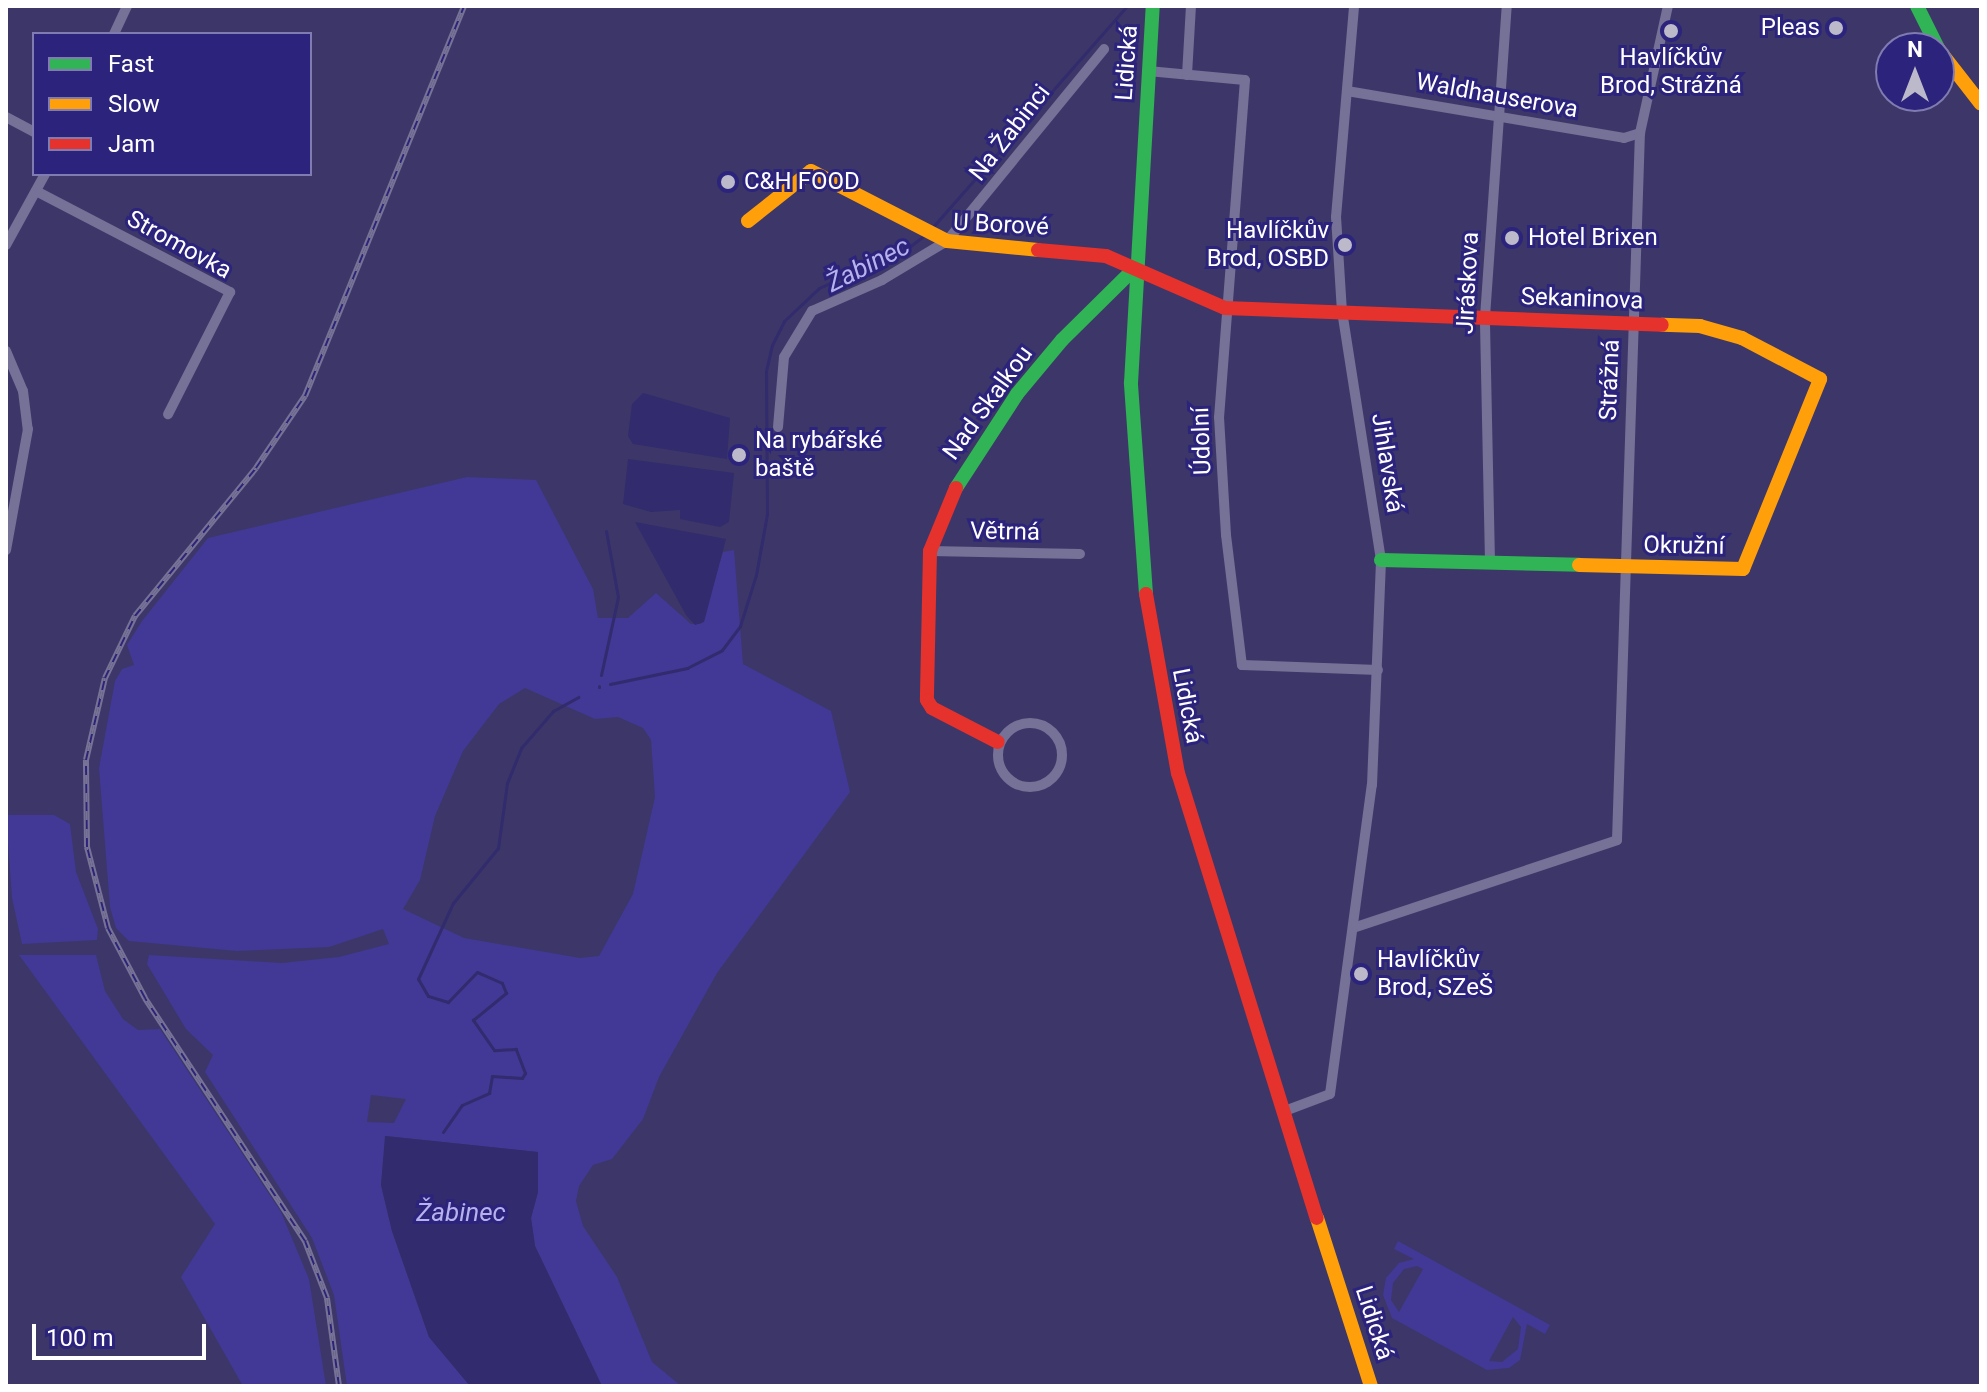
<!DOCTYPE html>
<html>
<head>
<meta charset="utf-8">
<style>
	body { margin:0 }
	#map { position:relative; width:1987px; height:1392px; overflow:hidden; background:#3c3768; font-family:Roboto,sans-serif }
	div>[style] { position:absolute }
	.green>* { inset:0; background:#413995 }
	.water>* { inset:0; background:#322b6d }
	.stream>* { height:3px; margin:-1.5px; padding:0 1.5px; transform-origin:1.5px; border-radius:1.5px; background:#322b6d }
	.street>* { height:10px; margin:-5px; padding:0 5px; transform-origin:5px; border-radius:5px; background:#767197 }
	.street>.ring { margin:-5px; padding:0; box-sizing:content-box; background:none; border:10px solid #767197; border-radius:50% }
	.fast>* { height:14px; margin:-7px; padding:0 7px; transform-origin:7px; border-radius:7px; background:#30b455 }
	.slow>* { height:14px; margin:-7px; padding:0 7px; transform-origin:7px; border-radius:7px; background:#ff9f0a }
	.jam>* { height:14px; margin:-7px; padding:0 7px; transform-origin:7px; border-radius:7px; background:#e5322d }
	.rail>* { height:6px; margin-top:-3px; transform-origin:0; background:repeating-linear-gradient(90deg,#2c237c 0 9px,#777397 0 18px); box-sizing:border-box; border-block:2px solid #777397 }
	.dots>* { width:22px; height:22px; translate:-50% -50%; box-sizing:border-box; border:4px solid #2c237c; border-radius:50% }
	span { translate:-50% -50%; white-space:nowrap; text-align:center; line-height:1.15; -webkit-text-stroke:6px #2c237c; paint-order:stroke }
	.poi-label { font-size:24px; color:#fff }
	.right { translate:-100% -50%; text-align:right }
	.left { translate:0 -50%; text-align:left }
	.street-label { font-size:24px; color:#fff }
	.water-label { font-size:26px; color:#b7b2ed; font-style:italic }
	.frame { position:absolute; inset:0; border:8px solid #fff; pointer-events:none }
	.legend { position:absolute; left:32px; top:32px; width:280px; height:144px; box-sizing:border-box; background:#2c237c; border:2px solid #807bb0; margin:0; padding:10px 14px; list-style:none; font-size:24px; color:#fff }
	.legend li { display:flex; align-items:center; gap:16px; height:40px }
	.legend b { width:40px; border:2px solid #807bb0 }
	.north { position:absolute; left:1875px; top:32px; width:80px; height:80px; box-sizing:border-box; background:#2c237c; border:2px solid #807bb0; border-radius:50%; rotate:0deg; font-size:22px; font-weight:700; line-height:32px; text-align:center; color:#fff }
	.north::after { content:''; display:block; margin:auto; width:28px; height:36px; background:#bbb9ca; clip-path:polygon(50% 0,100% 100%,50% 72%,0 100%) }
	.scale { position:absolute; left:32px; top:1324px; width:174px; height:36px; box-sizing:border-box; border:4px solid #fff; border-top:0; padding-left:10px; font-size:24px; line-height:28px; white-space:nowrap; color:#fff; -webkit-text-stroke:6px #2c237c; paint-order:stroke }
</style>
</head>
<body>
<div id="map">
	<div class="green">
		<i style="clip-path:polygon(evenodd,467px 477px,536px 480px,593px 589px,598px 618px,628px 618px,656px 593px,691px 624px,701px 624px,723px 552px,734px 550px,743px 664px,831px 711px,850px 792px,717px 973px,659px 1077px,643px 1119px,612px 1159px,593px 1165px,579px 1186px,576px 1201px,583px 1226px,617px 1277px,652px 1362px,681px 1386px,602px 1386px,535px 1246px,531px 1218px,538px 1192px,537px 1152px,386px 1136px,381px 1185px,392px 1231px,429px 1337px,470px 1386px,347px 1386px,334px 1295px,312px 1238px,205px 1072px,213px 1055px,186px 1029px,147px 964px,149px 955px,282px 963px,339px 957px,389px 944px,383px 929px,329px 947px,237px 951px,129px 941px,116px 928px,110px 907px,99px 768px,115px 681px,122px 669px,134px 665px,127px 645px,142px 621px,208px 538px,467px 477px,525px 688px,595px 719px,618px 717px,643px 728px,651px 740px,655px 797px,633px 894px,599px 956px,580px 958px,464px 938px,403px 909px,420px 880px,435px 816px,463px 751px,499px 704px,525px 688px,467px 477px,371px 1095px,406px 1099px,394px 1123px,367px 1122px,371px 1095px)"></i>
		<i style="clip-path:polygon(6px 815px,54px 815px,70px 824px,76px 872px,98px 929px,97px 940px,22px 944px,12px 898px)"></i>
		<i style="clip-path:polygon(19px 955px,96px 955px,105px 991px,123px 1019px,138px 1030px,160px 1029px,281px 1212px,309px 1279px,326px 1386px,243px 1386px,181px 1277px,215px 1224px)"></i>
		<i style="clip-path:polygon(evenodd,1398px 1241px,1550px 1325px,1545px 1334px,1527px 1324px,1520px 1360px,1509px 1368px,1487px 1370px,1392px 1318px,1383px 1295px,1386px 1278px,1399px 1263px,1414px 1259px,1394px 1249px,1398px 1241px,1417px 1266px,1423px 1269px,1399px 1312px,1391px 1300px,1393px 1283px,1404px 1269px,1417px 1266px,1398px 1241px,1513px 1317px,1521px 1327px,1518px 1349px,1502px 1362px,1489px 1361px,1513px 1317px)"></i>
	</div>
	<div class="water">
		<i style="clip-path:polygon(643px 393px,730px 418px,727px 459px,633px 444px,628px 436px,632px 404px)"></i>
		<i style="clip-path:polygon(628px 459px,734px 473px,729px 522px,720px 527px,680px 519px,680px 510px,651px 512px,623px 504px)"></i>
		<i style="clip-path:polygon(635px 522px,726px 539px,704px 622px,695px 625px,686px 615px)"></i>
		<i style="clip-path:polygon(385px 1136px,538px 1152px,538px 1192px,531px 1218px,535px 1246px,602px 1386px,470px 1386px,429px 1337px,392px 1231px,381px 1185px)"></i>
	</div>
	<div class="stream">
		<i style="left:931px;top:229px;width:297px;rotate:-48.7deg"></i>
		<i style="left:601px;top:675px;width:80px;rotate:-77.7deg"></i>
		<i style="left:618px;top:597px;width:67px;rotate:-100.3deg"></i>
		<i style="left:610px;top:684px;width:79px;rotate:-11.7deg"></i>
		<i style="left:687px;top:668px;width:39px;rotate:-27deg"></i>
		<i style="left:722px;top:650px;width:30px;rotate:-53deg"></i>
		<i style="left:740px;top:626px;width:53px;rotate:-72.6deg"></i>
		<i style="left:756px;top:575px;width:62px;rotate:-79.8deg"></i>
		<i style="left:767px;top:514px;width:143px;rotate:-90.4deg"></i>
		<i style="left:766px;top:371px;width:27px;rotate:-77deg"></i>
		<i style="left:772px;top:345px;width:27px;rotate:-63deg"></i>
		<i style="left:784px;top:321px;width:48px;rotate:-43.3deg"></i>
		<i style="left:819px;top:288px;width:98px;rotate:-24.2deg"></i>
		<i style="left:908px;top:248px;width:23px;rotate:-38deg"></i>
		<i style="left:599px;top:687px;width:1px;rotate:-90deg"></i>
		<i style="left:443px;top:1132px;width:33px;rotate:-55deg"></i>
		<i style="left:462px;top:1105px;width:30px;rotate:-24deg"></i>
		<i style="left:489px;top:1093px;width:17px;rotate:-80deg"></i>
		<i style="left:492px;top:1076px;width:30px;rotate:4deg"></i>
		<i style="left:522px;top:1078px;width:6px;rotate:-59deg"></i>
		<i style="left:525px;top:1073px;width:26px;rotate:-111deg"></i>
		<i style="left:516px;top:1049px;width:22px;rotate:177deg"></i>
		<i style="left:494px;top:1050px;width:37px;rotate:-125deg"></i>
		<i style="left:473px;top:1020px;width:43px;rotate:-39.3deg"></i>
		<i style="left:506px;top:993px;width:11px;rotate:-112deg"></i>
		<i style="left:502px;top:983px;width:27px;rotate:-156deg"></i>
		<i style="left:477px;top:972px;width:42px;rotate:134deg"></i>
		<i style="left:448px;top:1002px;width:21px;rotate:-163deg"></i>
		<i style="left:428px;top:996px;width:20px;rotate:-120deg"></i>
		<i style="left:418px;top:979px;width:84px;rotate:-65.3deg"></i>
		<i style="left:453px;top:903px;width:71px;rotate:-50.7deg"></i>
		<i style="left:498px;top:848px;width:66px;rotate:-82.1deg"></i>
		<i style="left:507px;top:783px;width:38px;rotate:-68deg"></i>
		<i style="left:521px;top:748px;width:49px;rotate:-49.1deg"></i>
		<i style="left:553px;top:711px;width:29px;rotate:-29deg"></i>
	</div>
	<div class="street">
		<i style="left:114px;top:34px;width:31px;rotate:-65deg"></i>
		<i style="left:1148px;top:71px;width:97px;rotate:5.3deg"></i>
		<i style="left:1245px;top:80px;width:338px;rotate:94.4deg"></i>
		<i style="left:1219px;top:417px;width:118px;rotate:86.6deg"></i>
		<i style="left:1226px;top:535px;width:131px;rotate:83deg"></i>
		<i style="left:1242px;top:665px;width:136px;rotate:2.1deg"></i>
		<i style="left:1187px;top:75px;width:69px;rotate:-86.7deg"></i>
		<i style="left:1347px;top:91px;width:281px;rotate:9.6deg"></i>
		<i style="left:1624px;top:138px;width:17px;rotate:-17deg"></i>
		<i style="left:6px;top:117px;width:32px;rotate:28deg"></i>
		<i style="left:36px;top:191px;width:219px;rotate:27.5deg"></i>
		<i style="left:230px;top:292px;width:137px;rotate:116.9deg"></i>
		<i style="left:6px;top:245px;width:81px;rotate:-61.2deg"></i>
		<i style="left:6px;top:351px;width:43px;rotate:67deg"></i>
		<i style="left:23px;top:391px;width:38px;rotate:83deg"></i>
		<i style="left:28px;top:429px;width:123px;rotate:100.3deg"></i>
		<i style="left:778px;top:427px;width:70px;rotate:-85.1deg"></i>
		<i style="left:784px;top:357px;width:54px;rotate:-58.7deg"></i>
		<i style="left:812px;top:311px;width:77px;rotate:-23.9deg"></i>
		<i style="left:882px;top:280px;width:76px;rotate:-31deg"></i>
		<i style="left:947px;top:241px;width:248px;rotate:-50.7deg"></i>
		<i style="left:930px;top:551px;width:150px;rotate:1.1deg"></i>
		<i style="left:1490px;top:562px;width:245px;rotate:-91.2deg"></i>
		<i style="left:1485px;top:317px;width:312px;rotate:-86deg"></i>
		<i class="ring" style="left:998px;top:723px;width:54px;height:54px"></i>
		<i style="left:1356px;top:927px;width:275px;rotate:-18.4deg"></i>
		<i style="left:1617px;top:840px;width:707px;rotate:-88.14deg"></i>
		<i style="left:1640px;top:133px;width:130px;rotate:-77.6deg"></i>
		<i style="left:1282px;top:1112px;width:51px;rotate:-20.6deg"></i>
		<i style="left:1330px;top:1094px;width:312px;rotate:-82.3deg"></i>
		<i style="left:1372px;top:785px;width:225px;rotate:-87.7deg"></i>
		<i style="left:1381px;top:560px;width:251px;rotate:-98.9deg"></i>
		<i style="left:1342px;top:312px;width:95px;rotate:-93.6deg"></i>
		<i style="left:1336px;top:217px;width:212px;rotate:-85.1deg"></i>
	</div>
	<div class="fast">
		<i style="left:1917px;top:6px;width:47px;rotate:63.4deg"></i>
		<i style="left:956px;top:488px;width:112px;rotate:-57deg"></i>
		<i style="left:1017px;top:394px;width:70px;rotate:-50.2deg"></i>
		<i style="left:1062px;top:340px;width:101px;rotate:-44.6deg"></i>
		<i style="left:1381px;top:560px;width:198px;rotate:1.4deg"></i>
		<i style="left:1146px;top:594px;width:212px;rotate:-94.1deg"></i>
		<i style="left:1131px;top:383px;width:378px;rotate:-86.7deg"></i>
	</div>
	<div class="slow">
		<i style="left:1939px;top:50px;width:68px;rotate:52.1deg"></i>
		<i style="left:748px;top:221px;width:80px;rotate:-38.4deg"></i>
		<i style="left:811px;top:171px;width:153px;rotate:27.2deg"></i>
		<i style="left:947px;top:241px;width:91px;rotate:5.6deg"></i>
		<i style="left:1579px;top:565px;width:164px;rotate:1.4deg"></i>
		<i style="left:1743px;top:569px;width:205px;rotate:-67.9deg"></i>
		<i style="left:1820px;top:379px;width:88px;rotate:-152.3deg"></i>
		<i style="left:1742px;top:338px;width:44px;rotate:-164.1deg"></i>
		<i style="left:1700px;top:326px;width:38px;rotate:-178deg"></i>
		<i style="left:1317px;top:1218px;width:176px;rotate:72.2deg"></i>
	</div>
	<div class="jam">
		<i style="left:1038px;top:250px;width:68px;rotate:5deg"></i>
		<i style="left:1106px;top:256px;width:130px;rotate:23.6deg"></i>
		<i style="left:1225px;top:308px;width:437px;rotate:2.2deg"></i>
		<i style="left:956px;top:488px;width:68px;rotate:112.4deg"></i>
		<i style="left:930px;top:551px;width:149px;rotate:91.2deg"></i>
		<i style="left:927px;top:700px;width:9px;rotate:58deg"></i>
		<i style="left:932px;top:708px;width:74px;rotate:27.3deg"></i>
		<i style="left:1146px;top:594px;width:182px;rotate:79.9deg"></i>
		<i style="left:1178px;top:773px;width:466px;rotate:72.7deg"></i>
	</div>
	<div class="rail">
		<i style="left:339px;top:1386px;width:89px;rotate:-97.8deg"></i>
		<i style="left:327px;top:1298px;width:61px;rotate:-111.1deg"></i>
		<i style="left:305px;top:1241px;width:291px;rotate:-123.4deg"></i>
		<i style="left:145px;top:998px;width:79px;rotate:-117.9deg"></i>
		<i style="left:108px;top:928px;width:84px;rotate:-104.5deg"></i>
		<i style="left:87px;top:847px;width:87px;rotate:-90.7deg"></i>
		<i style="left:86px;top:760px;width:84px;rotate:-77deg"></i>
		<i style="left:105px;top:678px;width:69px;rotate:-64.2deg"></i>
		<i style="left:135px;top:616px;width:191px;rotate:-50.7deg"></i>
		<i style="left:256px;top:468px;width:87px;rotate:-55.8deg"></i>
		<i style="left:305px;top:396px;width:421px;rotate:-67.8deg"></i>
	</div>
	<div class="dots">
		<i style="left:1836px;top:28px;background:#bbb9ca"></i>
		<i style="left:1671px;top:31px;background:#bbb9ca"></i>
		<i style="left:728px;top:182px;background:#bbb9ca"></i>
		<i style="left:1512px;top:238px;background:#bbb9ca"></i>
		<i style="left:1345px;top:245px;background:#bbb9ca"></i>
		<i style="left:739px;top:455px;background:#bbb9ca"></i>
		<i style="left:1361px;top:974px;background:#bbb9ca"></i>
	</div>
	<div class="poi-label">
		<span class="right" style="left:1820px;top:28px">Pleas</span>
		<span style="left:1671px;top:72px">Havlíčkův<br>Brod, Strážná</span>
		<span class="left" style="left:744px;top:182px">C&amp;H FOOD</span>
		<span class="right" style="left:1329px;top:245px">Havlíčkův<br>Brod, OSBD</span>
		<span class="left" style="left:1528px;top:238px">Hotel Brixen</span>
		<span class="left" style="left:755px;top:455px">Na rybářské<br>baště</span>
		<span class="left" style="left:1377px;top:974px">Havlíčkův<br>Brod, SZeŠ</span>
	</div>
	<div class="street-label">
		<span style="left:1127px;top:63px;rotate:-86deg">Lidická</span>
		<span style="left:1497px;top:96px;rotate:10deg">Waldhauserova</span>
		<span style="left:1010px;top:133px;rotate:-52deg">Na Žabinci</span>
		<span style="left:1001px;top:225px;rotate:3deg">U Borové</span>
		<span style="left:179px;top:245px;rotate:29deg">Stromovka</span>
		<span style="left:1468px;top:283px;rotate:-87deg">Jiráskova</span>
		<span style="left:1582px;top:299px;rotate:2deg">Sekaninova</span>
		<span style="left:1610px;top:380px;rotate:-88deg">Strážná</span>
		<span style="left:988px;top:403px;rotate:-54deg">Nad Skalkou</span>
		<span style="left:1202px;top:441px;rotate:-92deg">Údolní</span>
		<span style="left:1387px;top:463px;rotate:81deg">Jihlavská</span>
		<span style="left:1005px;top:532px;rotate:1deg">Větrná</span>
		<span style="left:1684px;top:546px;rotate:1deg">Okružní</span>
		<span style="left:1187px;top:706px;rotate:79deg">Lidická</span>
		<span style="left:1374px;top:1323px;rotate:72deg">Lidická</span>
	</div>
	<div class="water-label">
		<span style="left:868px;top:265px;rotate:-27deg">Žabinec</span>
		<span style="left:461px;top:1213px">Žabinec</span>
	</div>
	<div class="frame"></div>
	<ul class="legend">
	<li><b style="height:10px;background:#30b455"></b>Fast</li>
	<li><b style="height:10px;background:#ff9f0a"></b>Slow</li>
	<li><b style="height:10px;background:#e5322d"></b>Jam</li>
	</ul>
	<div class="north">N</div>
	<div class="scale">100 m</div>
</div>
</body>
</html>
